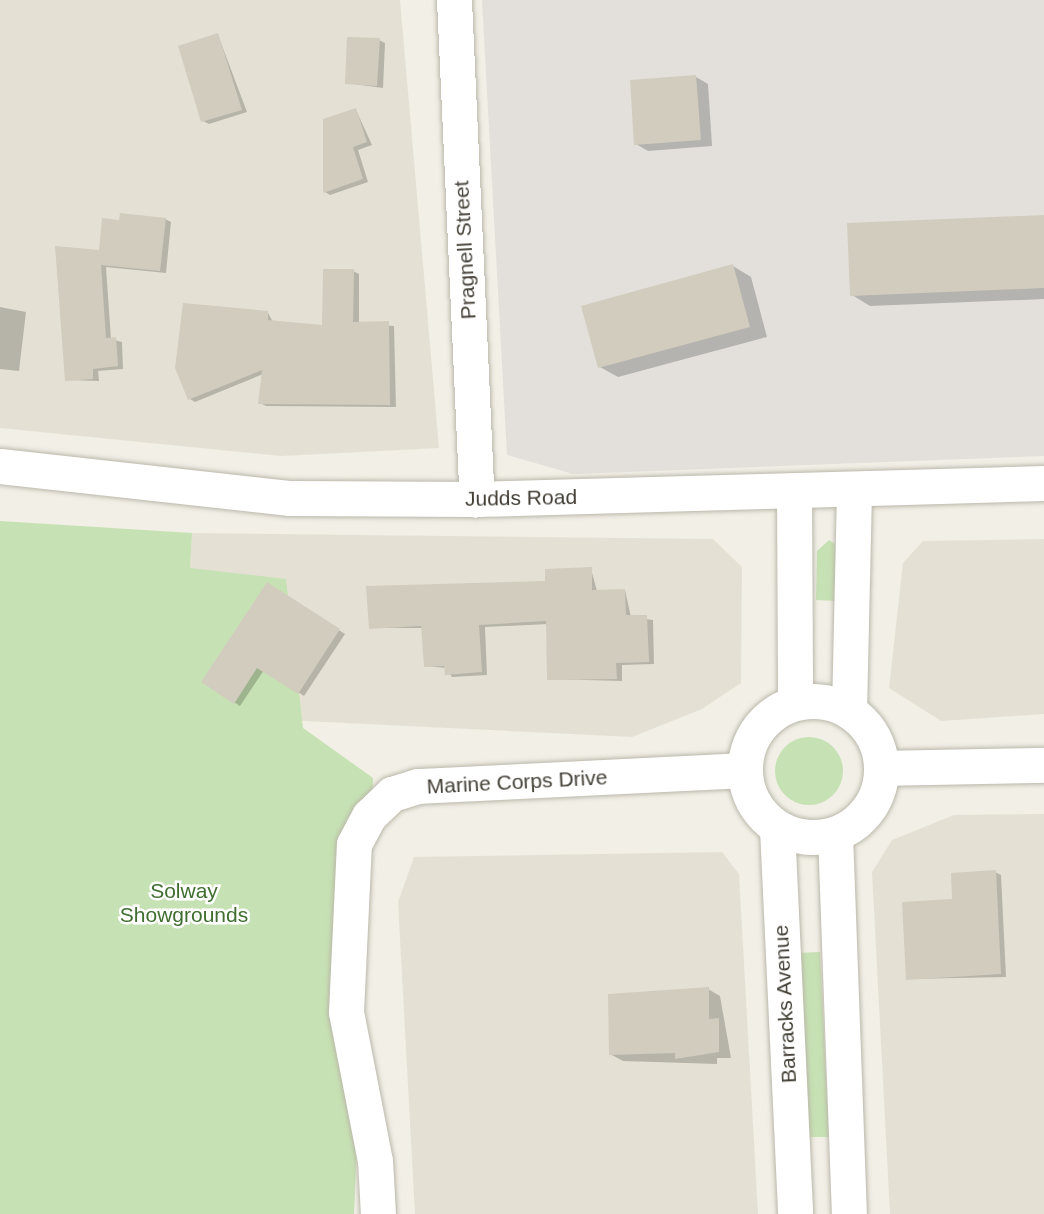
<!DOCTYPE html>
<html>
<head>
<meta charset="utf-8">
<style>
	body { margin:0 }
	#map { position:relative; width:1044px; height:1214px; overflow:hidden; background:#f1efe6; font-family:Arial,sans-serif }
	div>[style] { position:absolute }
	.residential>* { inset:0; background:#e4e1d4 }
	.industrial>* { inset:0; background:#e3e0db }
	.green>* { inset:0; background:#c6e1b3 }
	.round { border-radius:50% }
	.shadow>* { inset:0; background:#0003 }
	.building>* { inset:0; background:#d1ccbd }
	.roads { filter:drop-shadow(0 0 2px #bbb7aa) drop-shadow(0 0 2px #bbb7aa) }
	.minor>* { height:35px; margin:-17.5px; padding:0 17.5px; transform-origin:17.5px; border-radius:17.5px; background:#fff }
	.minor>.ring { margin:-17.5px; padding:0; box-sizing:content-box; background:none; border:35px solid #fff; border-radius:50% }
	span { translate:-50% -50%; white-space:nowrap; text-align:center; line-height:1.15; -webkit-text-stroke:5px #fff; paint-order:stroke }
	.street-label { font-size:21px; color:#433f36 }
	.park-label { font-size:21px; color:#3f6e30 }
</style>
</head>
<body>
<div id="map">
	<div class="residential">
		<i style="clip-path:polygon(0 0,400px 0,439px 448px,281px 456px,0 428px)"></i>
		<i style="clip-path:polygon(192px 533px,713px 539px,742px 567px,741px 683px,702px 709px,632px 737px,181px 715px)"></i>
		<i style="clip-path:polygon(1044px 539px,1044px 714px,941px 721px,889px 688px,903px 563px,923px 541px)"></i>
		<i style="clip-path:polygon(1044px 814px,1044px 1214px,890px 1214px,872px 872px,892px 840px,954px 815px)"></i>
		<i style="clip-path:polygon(722px 852px,739px 874px,758px 1214px,415px 1214px,398px 902px,414px 857px)"></i>
	</div>
	<div class="industrial">
		<i style="clip-path:polygon(482px 0,1044px 0,1044px 456px,573px 474px,507px 455px)"></i>
	</div>
	<div class="green">
		<i style="clip-path:polygon(0 521px,192px 533px,190px 568px,286px 579px,303px 728px,373px 778px,354px 1214px,0 1214px)"></i>
		<i style="clip-path:polygon(829px 540px,837px 545px,837px 601px,816px 600px,817px 551px)"></i>
		<i class="round" style="left:775px;top:737px;width:68px;height:68px"></i>
		<i style="clip-path:polygon(820px 952px,829px 1137px,806px 1137px,798px 953px)"></i>
	</div>
	<div class="shadow">
		<i style="clip-path:polygon(218px 35px,247px 112px,209px 124px,203px 121px)"></i>
		<i style="clip-path:polygon(379px 40px,385px 43px,383px 88px,346px 83px)"></i>
		<i style="clip-path:polygon(696px 77px,708px 84px,712px 146px,648px 151px,636px 144px)"></i>
		<i style="clip-path:polygon(356px 110px,372px 145px,358px 150px,368px 182px,330px 195px,325px 192px)"></i>
		<i style="clip-path:polygon(1044px 216px,1044px 299px,870px 306px,852px 295px)"></i>
		<i style="clip-path:polygon(165px 219px,171px 222px,166px 273px,106px 267px,111px 339px,122px 342px,123px 369px,98px 371px,99px 381px,67px 380px,100px 252px,120px 221px)"></i>
		<i style="clip-path:polygon(733px 266px,751px 277px,767px 337px,618px 377px,600px 367px)"></i>
		<i style="clip-path:polygon(353px 271px,359px 274px,359px 324px,394px 326px,396px 407px,266px 406px,260px 403px,263px 374px,195px 402px,190px 399px,268px 313px,273px 322px,324px 327px)"></i>
		<i style="clip-path:polygon(0 307px,26px 312px,19px 371px,0 369px)"></i>
		<i style="clip-path:polygon(591px 569px,597px 591px,625px 590px,631px 617px,653px 620px,654px 664px,622px 665px,622px 681px,549px 679px,548px 624px,485px 627px,487px 675px,452px 677px,446px 668px,425px 666px,423px 628px,370px 628px)"></i>
		<i style="clip-path:polygon(267px 584px,345px 634px,304px 696px,264px 670px,240px 706px,203px 682px)"></i>
		<i style="clip-path:polygon(995px 872px,1001px 875px,1006px 977px,908px 979px,954px 900px)"></i>
		<i style="clip-path:polygon(708px 989px,720px 996px,731px 1058px,717px 1058px,717px 1064px,623px 1061px,610px 1054px)"></i>
	</div>
	<div class="building">
		<i style="clip-path:polygon(218px 33px,242px 110px,201px 122px,178px 46px)"></i>
		<i style="clip-path:polygon(347px 37px,380px 38px,377px 86px,345px 84px)"></i>
		<i style="clip-path:polygon(696px 75px,701px 140px,634px 145px,630px 80px)"></i>
		<i style="clip-path:polygon(356px 108px,367px 142px,353px 147px,363px 179px,323px 193px,323px 119px)"></i>
		<i style="clip-path:polygon(120px 213px,166px 218px,160px 271px,101px 265px,106px 338px,116px 337px,118px 366px,93px 369px,93px 379px,65px 381px,55px 246px,99px 250px,102px 218px,119px 220px)"></i>
		<i style="clip-path:polygon(1044px 215px,1044px 288px,850px 296px,847px 223px)"></i>
		<i style="clip-path:polygon(733px 264px,750px 327px,598px 368px,581px 306px)"></i>
		<i style="clip-path:polygon(323px 269px,354px 269px,353px 322px,389px 321px,390px 405px,258px 404px,262px 370px,188px 400px,175px 368px,183px 303px,268px 311px,268px 320px,322px 325px)"></i>
		<i style="clip-path:polygon(592px 567px,592px 590px,625px 589px,626px 615px,647px 615px,649px 662px,616px 663px,617px 679px,547px 680px,546px 621px,479px 625px,482px 672px,445px 675px,444px 666px,424px 667px,421px 626px,369px 629px,366px 586px,545px 581px,545px 569px)"></i>
		<i style="clip-path:polygon(267px 582px,340px 629px,298px 694px,257px 668px,234px 704px,201px 682px)"></i>
		<i style="clip-path:polygon(996px 870px,1001px 974px,906px 980px,902px 902px,952px 899px,951px 873px)"></i>
		<i style="clip-path:polygon(709px 987px,709px 1019px,719px 1018px,719px 1052px,675px 1059px,675px 1053px,609px 1055px,608px 994px)"></i>
	</div>
	<div class="roads">
		<div class="minor">
			<i style="left:454px;top:0;width:500px;rotate:87.4deg"></i>
			<i style="left:0;top:466px;width:292px;rotate:6.3deg"></i>
			<i style="left:290px;top:498px;width:187px;rotate:0.3deg"></i>
			<i style="left:477px;top:499px;width:567px;rotate:-1.62deg"></i>
			<i style="left:794px;top:491px;width:211px;rotate:89.7deg"></i>
			<i class="ring" style="left:745px;top:701px;width:101px;height:101px"></i>
			<i style="left:849px;top:711px;width:221px;rotate:-88.7deg"></i>
			<i style="left:882px;top:768px;width:162px;rotate:-1.1deg"></i>
			<i style="left:777px;top:828px;width:386px;rotate:87.3deg"></i>
			<i style="left:835px;top:834px;width:380px;rotate:87.9deg"></i>
			<i style="left:378px;top:1214px;width:53px;rotate:-93.2deg"></i>
			<i style="left:375px;top:1161px;width:152px;rotate:-101deg"></i>
			<i style="left:346px;top:1012px;width:168px;rotate:-87.3deg"></i>
			<i style="left:354px;top:844px;width:32px;rotate:-62deg"></i>
			<i style="left:369px;top:816px;width:32px;rotate:-44deg"></i>
			<i style="left:392px;top:794px;width:27px;rotate:-17deg"></i>
			<i style="left:418px;top:786px;width:326px;rotate:-2.8deg"></i>
		</div>
	</div>
	<div class="street-label">
		<span style="left:465px;top:250px;rotate:-93deg">Pragnell Street</span>
		<span style="left:521px;top:498px;rotate:-1deg">Judds Road</span>
		<span style="left:517px;top:782px;rotate:-3deg">Marine Corps Drive</span>
		<span style="left:785px;top:1004px;rotate:-93deg">Barracks Avenue</span>
	</div>
	<div class="park-label">
		<span style="left:184px;top:903px">Solway<br>Showgrounds</span>
	</div>
</div>
</body>
</html>
